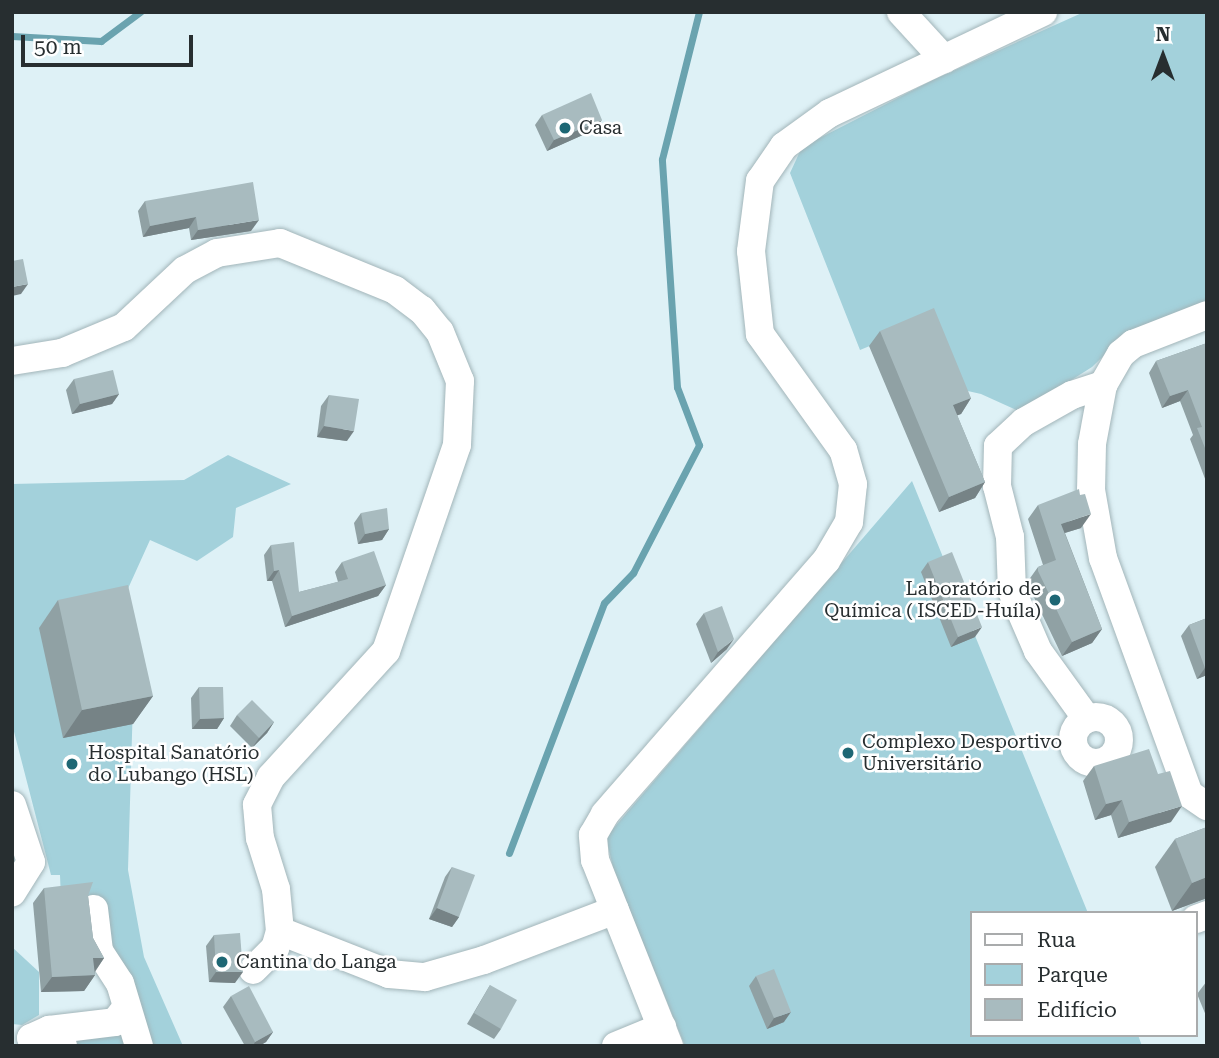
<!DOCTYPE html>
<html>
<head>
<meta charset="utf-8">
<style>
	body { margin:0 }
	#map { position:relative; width:1219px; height:1058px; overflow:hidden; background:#def1f6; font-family:"Roboto Serif",serif }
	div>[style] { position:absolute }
	.green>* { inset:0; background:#a3d1db }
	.stream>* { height:7px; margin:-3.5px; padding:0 3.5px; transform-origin:3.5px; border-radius:3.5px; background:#6aa3af }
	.roads { filter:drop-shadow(0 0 2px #a2b5b9) drop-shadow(0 0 2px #a2b5b9) }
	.minor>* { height:28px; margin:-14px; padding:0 14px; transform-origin:14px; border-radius:14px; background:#fff }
	.minor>.ring { margin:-14px; padding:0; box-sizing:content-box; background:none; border:28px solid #fff; border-radius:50% }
	.wall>* { inset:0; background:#90a1a4 }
	.shaded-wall>* { inset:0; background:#768386 }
	.building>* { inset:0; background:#a8bbbf }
	.dots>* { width:19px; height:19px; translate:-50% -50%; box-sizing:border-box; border:4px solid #fff; border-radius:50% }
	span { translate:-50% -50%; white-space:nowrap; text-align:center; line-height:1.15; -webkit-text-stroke:5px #fff; paint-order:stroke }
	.poi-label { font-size:19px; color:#272e30 }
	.left { translate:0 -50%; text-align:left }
	.right { translate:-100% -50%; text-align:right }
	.frame { position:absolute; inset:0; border:14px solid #272e30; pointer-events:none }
	.legend { position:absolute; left:970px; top:911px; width:228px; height:126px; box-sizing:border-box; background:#fff; border:2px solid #a9abac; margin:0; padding:9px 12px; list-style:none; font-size:21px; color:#272e30 }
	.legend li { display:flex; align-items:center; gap:14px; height:35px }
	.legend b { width:35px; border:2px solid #a9abac }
	.north { position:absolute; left:1128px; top:21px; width:70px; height:70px; -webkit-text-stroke:5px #fff; paint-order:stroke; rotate:0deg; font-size:19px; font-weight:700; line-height:28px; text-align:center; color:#272e30 }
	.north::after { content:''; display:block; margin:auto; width:24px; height:32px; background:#272e30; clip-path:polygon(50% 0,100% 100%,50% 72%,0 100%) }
	.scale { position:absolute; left:21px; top:35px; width:172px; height:32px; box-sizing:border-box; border:4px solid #272e30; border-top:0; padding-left:9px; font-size:21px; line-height:24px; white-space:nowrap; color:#272e30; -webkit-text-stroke:5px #fff; paint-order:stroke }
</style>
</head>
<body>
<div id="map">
	<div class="green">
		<i style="clip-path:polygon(1084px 12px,1207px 12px,1207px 300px,1119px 341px,1092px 367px,1021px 412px,981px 394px,950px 387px,923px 324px,860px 350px,790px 173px,802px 147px,933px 80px)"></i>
		<i style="clip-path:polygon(228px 455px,291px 484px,236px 508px,233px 537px,197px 561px,150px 540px,126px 593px,134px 668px,128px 870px,144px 957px,183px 1046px,144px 1046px,61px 900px,60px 875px,51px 875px,12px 724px,12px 484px,184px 480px)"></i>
		<i style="clip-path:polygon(912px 481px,1088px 913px,972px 913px,972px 1035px,1138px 1035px,1142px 1046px,685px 1046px,614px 872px,606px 837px)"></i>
		<i style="clip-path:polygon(12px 947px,39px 972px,39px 1015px,22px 1025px,12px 1024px)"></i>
		<i style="clip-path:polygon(125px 1023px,133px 1046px,79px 1046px,75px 1041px)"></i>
	</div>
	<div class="stream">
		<i style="left:12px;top:36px;width:89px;rotate:3.2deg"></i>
		<i style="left:101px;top:41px;width:49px;rotate:-36.6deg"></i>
		<i style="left:509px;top:853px;width:267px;rotate:-69.2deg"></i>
		<i style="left:604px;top:603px;width:42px;rotate:-46deg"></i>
		<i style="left:633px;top:573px;width:144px;rotate:-62.7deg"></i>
		<i style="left:699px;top:445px;width:62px;rotate:-110.8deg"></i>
		<i style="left:677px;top:387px;width:228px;rotate:-93.8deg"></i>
		<i style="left:662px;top:159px;width:152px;rotate:-75.9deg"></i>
	</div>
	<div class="roads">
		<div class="minor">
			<i style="left:901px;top:12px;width:64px;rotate:47.5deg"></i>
			<i style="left:12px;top:361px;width:51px;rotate:-9.1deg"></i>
			<i style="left:62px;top:353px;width:67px;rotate:-22.8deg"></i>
			<i style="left:124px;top:327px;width:83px;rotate:-43.1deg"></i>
			<i style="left:185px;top:270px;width:36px;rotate:-28deg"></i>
			<i style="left:217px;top:253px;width:64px;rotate:-9deg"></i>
			<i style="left:280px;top:243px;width:124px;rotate:22.2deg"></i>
			<i style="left:395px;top:290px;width:34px;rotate:37deg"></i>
			<i style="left:422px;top:310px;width:28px;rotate:51deg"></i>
			<i style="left:440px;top:332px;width:53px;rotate:67.8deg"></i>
			<i style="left:460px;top:381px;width:64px;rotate:92.7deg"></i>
			<i style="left:457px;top:445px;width:218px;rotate:109deg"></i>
			<i style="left:386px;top:651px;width:171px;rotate:132.4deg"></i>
			<i style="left:271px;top:777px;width:31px;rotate:117deg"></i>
			<i style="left:257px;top:805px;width:33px;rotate:85deg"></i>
			<i style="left:260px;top:838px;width:53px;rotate:72.6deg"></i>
			<i style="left:276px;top:889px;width:42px;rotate:84.6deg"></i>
			<i style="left:280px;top:931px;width:18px;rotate:106deg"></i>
			<i style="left:275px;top:948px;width:31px;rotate:135deg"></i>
			<i style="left:1103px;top:385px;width:36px;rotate:-60deg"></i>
			<i style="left:1121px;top:354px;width:16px;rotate:-40deg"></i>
			<i style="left:1133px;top:344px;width:79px;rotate:-21.4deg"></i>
			<i class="ring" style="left:1073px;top:717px;width:18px;height:18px"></i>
			<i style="left:1087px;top:719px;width:84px;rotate:-125.8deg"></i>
			<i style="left:1038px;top:651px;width:65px;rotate:-113.4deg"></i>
			<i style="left:1012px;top:591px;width:54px;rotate:-92.1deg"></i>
			<i style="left:1010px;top:537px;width:53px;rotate:-104.3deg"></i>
			<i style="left:997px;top:486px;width:40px;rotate:-88.6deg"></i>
			<i style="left:998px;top:446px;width:35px;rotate:-43deg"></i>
			<i style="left:1024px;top:422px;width:55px;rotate:-29.4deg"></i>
			<i style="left:1072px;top:395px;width:33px;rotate:-18deg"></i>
			<i style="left:1103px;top:385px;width:60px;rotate:100.6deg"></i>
			<i style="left:1092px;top:444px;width:46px;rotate:91.2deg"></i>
			<i style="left:1091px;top:490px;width:69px;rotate:80deg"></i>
			<i style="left:1103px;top:558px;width:251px;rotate:70deg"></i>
			<i style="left:1189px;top:794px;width:22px;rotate:34deg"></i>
			<i style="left:12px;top:805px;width:60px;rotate:71.6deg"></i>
			<i style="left:31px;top:862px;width:36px;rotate:122deg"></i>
			<i style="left:94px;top:909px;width:42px;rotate:83.2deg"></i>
			<i style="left:99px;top:951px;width:38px;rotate:57deg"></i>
			<i style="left:120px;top:983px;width:66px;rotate:73.2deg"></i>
			<i style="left:1196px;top:919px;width:12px;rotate:-20deg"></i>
			<i style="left:280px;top:931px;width:117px;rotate:21.5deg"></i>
			<i style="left:389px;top:974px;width:36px;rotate:5deg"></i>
			<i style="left:425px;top:977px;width:61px;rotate:-16.1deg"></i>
			<i style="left:484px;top:960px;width:140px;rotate:-20.9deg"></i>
			<i style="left:63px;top:1046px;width:21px;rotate:-149deg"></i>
			<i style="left:45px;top:1035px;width:14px;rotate:168deg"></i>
			<i style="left:31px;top:1038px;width:20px;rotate:-24deg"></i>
			<i style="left:49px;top:1030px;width:66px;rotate:-6.9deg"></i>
			<i style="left:115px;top:1022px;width:18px;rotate:-52deg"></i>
			<i style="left:616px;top:1046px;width:50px;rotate:-22.4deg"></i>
			<i style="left:669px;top:1046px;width:200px;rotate:-111.7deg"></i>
			<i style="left:595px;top:860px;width:25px;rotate:-95deg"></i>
			<i style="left:593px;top:835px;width:24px;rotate:-60deg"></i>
			<i style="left:605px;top:814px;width:336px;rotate:-48.9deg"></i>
			<i style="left:826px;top:561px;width:45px;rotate:-59.5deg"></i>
			<i style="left:849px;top:522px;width:38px;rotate:-84deg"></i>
			<i style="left:853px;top:484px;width:35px;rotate:-106deg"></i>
			<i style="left:843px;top:450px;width:143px;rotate:-125.6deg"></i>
			<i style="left:760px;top:334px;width:83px;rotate:-96.2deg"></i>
			<i style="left:751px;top:251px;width:71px;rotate:-82.7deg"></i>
			<i style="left:760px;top:181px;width:42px;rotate:-55.6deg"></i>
			<i style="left:784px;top:146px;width:57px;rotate:-35.7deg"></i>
			<i style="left:830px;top:113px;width:236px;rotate:-25.4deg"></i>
		</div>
	</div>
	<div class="wall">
		<i style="clip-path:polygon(542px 115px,594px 130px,547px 151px,535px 125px)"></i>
		<i style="clip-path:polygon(145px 201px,251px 231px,191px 240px,189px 228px,143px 237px,138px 211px)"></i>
		<i style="clip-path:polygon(880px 331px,971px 398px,961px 414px,957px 415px,985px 482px,975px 498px,939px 512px,869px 346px)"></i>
		<i style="clip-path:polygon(1207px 343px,1207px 484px,1190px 439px,1193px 435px,1180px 401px,1162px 408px,1149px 373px,1156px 361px)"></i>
		<i style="clip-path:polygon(74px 379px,119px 394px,112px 404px,72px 414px,66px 390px)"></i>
		<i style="clip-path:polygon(329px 395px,347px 441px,317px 437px,321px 406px)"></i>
		<i style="clip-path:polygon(1038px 505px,1081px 528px,1065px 533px,1102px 629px,1092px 643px,1062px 656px,1028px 585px,1028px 581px,1038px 567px,1043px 565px,1028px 519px)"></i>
		<i style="clip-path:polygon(361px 513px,389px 529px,382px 540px,358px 544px,354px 523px)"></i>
		<i style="clip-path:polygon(271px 545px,299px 592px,338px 582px,335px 572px,342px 562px,386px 585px,378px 596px,285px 627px,272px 581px,267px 581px,264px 555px)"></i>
		<i style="clip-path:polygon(928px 562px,975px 637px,951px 647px,921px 572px)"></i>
		<i style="clip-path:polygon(58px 600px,153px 696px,133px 724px,63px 738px,39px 628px)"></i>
		<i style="clip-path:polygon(704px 613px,727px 649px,711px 663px,696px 624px)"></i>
		<i style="clip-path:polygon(1207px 618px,1207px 675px,1197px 679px,1181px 636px,1189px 625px)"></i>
		<i style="clip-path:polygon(199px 687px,224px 718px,217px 729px,192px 729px,191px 698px)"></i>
		<i style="clip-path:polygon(237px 715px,274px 722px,267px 733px,252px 748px,230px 726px)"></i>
		<i style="clip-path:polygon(1094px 766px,1171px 822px,1118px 838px,1111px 815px,1095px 820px,1083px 781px)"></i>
		<i style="clip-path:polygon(1207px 827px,1207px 898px,1172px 911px,1155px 867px,1175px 839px)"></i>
		<i style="clip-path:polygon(452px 867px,459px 917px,452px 927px,429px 919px,445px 877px)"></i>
		<i style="clip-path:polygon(44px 888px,88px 896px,93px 938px,104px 958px,95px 972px,95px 975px,84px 991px,41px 992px,33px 903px)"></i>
		<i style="clip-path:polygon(214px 935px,235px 983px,209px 982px,206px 946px)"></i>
		<i style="clip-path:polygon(756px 976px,784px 1022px,767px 1029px,749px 986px)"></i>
		<i style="clip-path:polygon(1207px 981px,1207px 1018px,1197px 994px)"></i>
		<i style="clip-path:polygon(490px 985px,501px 1029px,494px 1039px,467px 1024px)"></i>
		<i style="clip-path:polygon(231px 996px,273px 1032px,266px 1042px,259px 1046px,245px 1046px,223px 1007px)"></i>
	</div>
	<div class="shaded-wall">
		<i style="clip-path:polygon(602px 120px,594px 130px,547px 151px,554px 140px)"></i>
		<i style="clip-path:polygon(196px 217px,189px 228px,143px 237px,150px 226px)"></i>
		<i style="clip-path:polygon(259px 220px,251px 231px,191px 240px,198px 230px)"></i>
		<i style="clip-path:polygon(28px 284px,21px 294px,12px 296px,12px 287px)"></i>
		<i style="clip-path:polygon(1188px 390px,1180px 401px,1162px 408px,1170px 396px)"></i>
		<i style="clip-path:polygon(119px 394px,112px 404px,72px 414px,80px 404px)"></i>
		<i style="clip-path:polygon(971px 398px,961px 414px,942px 421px,953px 405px)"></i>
		<i style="clip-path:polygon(324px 426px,354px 431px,347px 441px,317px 437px)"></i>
		<i style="clip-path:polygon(985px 482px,975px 498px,939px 512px,949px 497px)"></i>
		<i style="clip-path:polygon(1091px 514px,1081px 528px,1051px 537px,1061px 524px)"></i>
		<i style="clip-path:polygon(389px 529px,382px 540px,358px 544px,365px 534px)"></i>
		<i style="clip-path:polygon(279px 570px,272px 581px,267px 581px,274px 571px)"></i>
		<i style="clip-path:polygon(386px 585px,378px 596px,285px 627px,292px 616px)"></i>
		<i style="clip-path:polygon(982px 627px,975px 637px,951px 647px,958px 637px)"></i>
		<i style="clip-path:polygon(1102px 629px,1092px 643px,1062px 656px,1072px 642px)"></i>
		<i style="clip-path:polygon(734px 639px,727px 649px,711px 663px,718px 652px)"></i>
		<i style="clip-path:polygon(1207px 667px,1207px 675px,1197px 679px,1205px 668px)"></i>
		<i style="clip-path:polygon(153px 696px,133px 724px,63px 738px,82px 710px)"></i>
		<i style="clip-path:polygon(224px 718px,217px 729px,192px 729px,200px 719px)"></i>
		<i style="clip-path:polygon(274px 722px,267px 733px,252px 748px,259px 738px)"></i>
		<i style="clip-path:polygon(1122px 800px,1111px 815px,1095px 820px,1106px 804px)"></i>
		<i style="clip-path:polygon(1182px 806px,1171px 822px,1118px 838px,1129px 822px)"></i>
		<i style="clip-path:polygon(1207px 877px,1207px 898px,1172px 911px,1192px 883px)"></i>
		<i style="clip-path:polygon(437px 908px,459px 917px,452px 927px,429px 919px)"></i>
		<i style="clip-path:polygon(93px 958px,104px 958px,93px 974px)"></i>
		<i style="clip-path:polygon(216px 972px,243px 972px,235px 983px,209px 982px)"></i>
		<i style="clip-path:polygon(95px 975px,84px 991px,41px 992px,52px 977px)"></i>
		<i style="clip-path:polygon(791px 1012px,784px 1022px,767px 1029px,774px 1018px)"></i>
		<i style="clip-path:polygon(273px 1032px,266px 1042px,259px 1046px,253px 1046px,255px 1042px)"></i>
	</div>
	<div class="building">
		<i style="clip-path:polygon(591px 93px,602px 120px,554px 140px,542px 115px)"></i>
		<i style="clip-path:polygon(253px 182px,259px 220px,198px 230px,196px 217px,150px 226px,145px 201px)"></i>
		<i style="clip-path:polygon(23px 259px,28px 284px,12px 287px,12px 261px)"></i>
		<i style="clip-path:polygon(934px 308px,971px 398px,953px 405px,985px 482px,949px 497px,880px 331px)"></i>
		<i style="clip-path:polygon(1207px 343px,1207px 453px,1197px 428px,1202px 427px,1188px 390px,1170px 396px,1156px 361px)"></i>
		<i style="clip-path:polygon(113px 370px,119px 394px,80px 404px,74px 379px)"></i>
		<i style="clip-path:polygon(329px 395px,359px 399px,354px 431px,324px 426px)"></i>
		<i style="clip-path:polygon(1079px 489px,1080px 495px,1085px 494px,1091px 514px,1061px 524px,1102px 629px,1072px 642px,1038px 571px,1038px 567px,1056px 560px,1038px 505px)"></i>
		<i style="clip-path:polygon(387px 508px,389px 529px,365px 534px,361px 513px)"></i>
		<i style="clip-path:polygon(294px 542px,299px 592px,348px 579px,342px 562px,374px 551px,386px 585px,292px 616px,279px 570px,274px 571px,271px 545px)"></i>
		<i style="clip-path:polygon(952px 552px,982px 627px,958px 637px,928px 562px)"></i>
		<i style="clip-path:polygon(128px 585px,153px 696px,82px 710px,58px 600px)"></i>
		<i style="clip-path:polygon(722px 606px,734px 639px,718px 652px,704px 613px)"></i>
		<i style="clip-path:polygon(1207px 618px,1207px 667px,1205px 668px,1189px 625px)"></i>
		<i style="clip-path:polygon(199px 687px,223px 687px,224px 718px,200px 719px)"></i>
		<i style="clip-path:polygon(252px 700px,274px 722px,259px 738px,237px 715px)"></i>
		<i style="clip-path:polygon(1149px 749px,1158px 774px,1170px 771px,1182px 806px,1129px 822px,1122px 800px,1106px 804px,1094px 766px)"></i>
		<i style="clip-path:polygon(1207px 827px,1207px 877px,1192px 883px,1175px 839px)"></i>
		<i style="clip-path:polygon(452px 867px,475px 875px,459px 917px,437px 908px)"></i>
		<i style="clip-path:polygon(93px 882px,88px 896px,93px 938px,104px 958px,93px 958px,95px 975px,52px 977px,44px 888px)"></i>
		<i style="clip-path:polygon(240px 933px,243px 972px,216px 972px,214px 935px)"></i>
		<i style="clip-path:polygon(774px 969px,791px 1012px,774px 1018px,756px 976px)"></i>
		<i style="clip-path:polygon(490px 985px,517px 1000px,501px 1029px,474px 1013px)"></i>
		<i style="clip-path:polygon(249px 986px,273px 1032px,255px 1042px,231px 996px)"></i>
	</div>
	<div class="dots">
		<i style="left:565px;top:128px;background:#1e6774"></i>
		<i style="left:1055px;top:600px;background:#1e6774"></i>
		<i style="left:848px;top:753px;background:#1e6774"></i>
		<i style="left:72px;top:764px;background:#1e6774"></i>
		<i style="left:222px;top:962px;background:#1e6774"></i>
	</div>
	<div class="poi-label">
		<span class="left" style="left:579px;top:128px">Casa</span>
		<span class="right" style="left:1041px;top:600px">Laboratório de<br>Química ( ISCED-Huíla)</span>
		<span class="left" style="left:862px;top:753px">Complexo Desportivo<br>Universitário</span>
		<span class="left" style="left:88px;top:764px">Hospital Sanatório<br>do Lubango (HSL)</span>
		<span class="left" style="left:236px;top:962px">Cantina do Langa</span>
	</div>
	<div class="frame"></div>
	<ul class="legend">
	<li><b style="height:9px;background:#fff"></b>Rua</li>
	<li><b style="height:19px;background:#a3d1db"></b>Parque</li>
	<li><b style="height:19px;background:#a8bbbf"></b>Edifício</li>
	</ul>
	<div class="north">N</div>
	<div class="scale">50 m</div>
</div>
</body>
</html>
